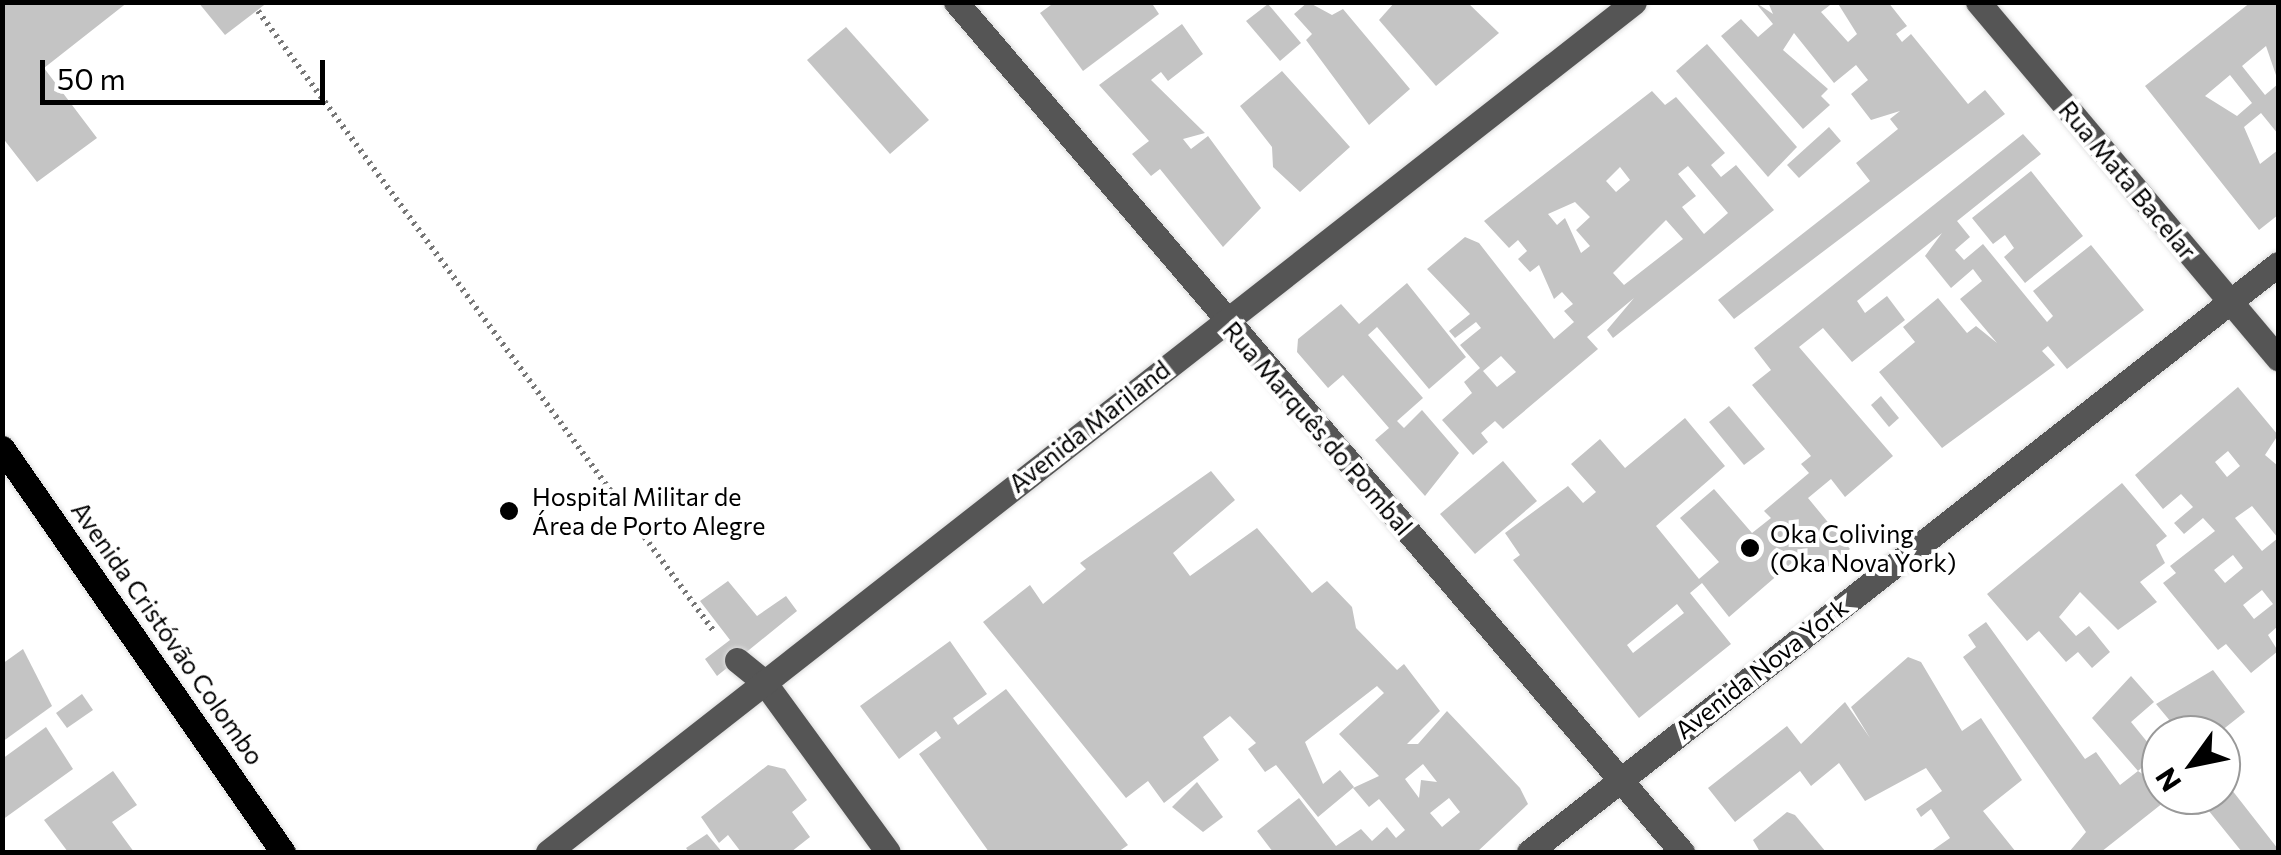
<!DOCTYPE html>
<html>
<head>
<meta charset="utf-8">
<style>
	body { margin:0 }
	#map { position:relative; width:2281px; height:855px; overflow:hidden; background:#fff; font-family:Commissioner,sans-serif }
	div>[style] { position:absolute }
	.building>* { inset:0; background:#c4c4c4 }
	.path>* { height:6px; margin-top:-3px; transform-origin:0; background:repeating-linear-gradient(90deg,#777 0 2.5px,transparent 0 7.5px) }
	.roads { filter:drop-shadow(0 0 2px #dbdbdb) drop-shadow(0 0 2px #dbdbdb) }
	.minor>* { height:25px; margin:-12.5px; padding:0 12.5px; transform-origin:12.5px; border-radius:12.5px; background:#555 }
	.major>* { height:25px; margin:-12.5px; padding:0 12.5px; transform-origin:12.5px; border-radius:12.5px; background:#000 }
	.dots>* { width:28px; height:28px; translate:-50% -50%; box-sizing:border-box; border:5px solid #fff; border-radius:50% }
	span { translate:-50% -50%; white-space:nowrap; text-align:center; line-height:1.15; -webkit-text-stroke:8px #fff; paint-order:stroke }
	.street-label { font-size:25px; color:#000 }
	.poi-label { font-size:25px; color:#000 }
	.left { translate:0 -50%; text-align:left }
	.frame { position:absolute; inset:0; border:5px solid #000; pointer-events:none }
	.north { position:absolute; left:2141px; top:715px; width:100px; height:100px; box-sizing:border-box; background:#fff; border:2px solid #999; border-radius:50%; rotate:237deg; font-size:28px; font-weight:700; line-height:40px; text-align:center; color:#000 }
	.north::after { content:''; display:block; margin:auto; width:35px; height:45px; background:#000; clip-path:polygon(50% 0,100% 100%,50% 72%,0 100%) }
	.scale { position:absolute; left:40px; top:60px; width:285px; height:45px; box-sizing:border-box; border:5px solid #000; border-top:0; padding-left:12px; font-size:30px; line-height:35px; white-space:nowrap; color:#000; -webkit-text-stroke:8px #fff; paint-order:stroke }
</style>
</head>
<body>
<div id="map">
	<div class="building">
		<i style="clip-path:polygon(2px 2px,128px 2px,44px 68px,97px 138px,37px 182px,2px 137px)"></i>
		<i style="clip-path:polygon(198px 2px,268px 2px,225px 35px)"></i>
		<i style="clip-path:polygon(1055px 2px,1151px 2px,1159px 14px,1083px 71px,1040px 13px)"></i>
		<i style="clip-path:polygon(1308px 2px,1332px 15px,1343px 9px,1410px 89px,1369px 125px,1306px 40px,1312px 34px,1294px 14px)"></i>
		<i style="clip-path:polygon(1395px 2px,1467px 2px,1499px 33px,1436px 86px,1379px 20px)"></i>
		<i style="clip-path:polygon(1755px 2px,1773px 14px,1768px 2px,1834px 2px,1821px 12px,1848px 42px,1857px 34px,1837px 2px,1888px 2px,1907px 26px,1896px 34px,1902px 42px,1911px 34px,1968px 104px,1985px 90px,2005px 114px,1734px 319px,1718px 300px,1870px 181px,1856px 163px,1898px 129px,1890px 119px,1900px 111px,1871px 120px,1851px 94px,1868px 80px,1856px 65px,1834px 83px,1794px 33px,1783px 50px,1828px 89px,1821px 96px,1830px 105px,1803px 129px,1721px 36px,1741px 19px,1758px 37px,1773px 24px)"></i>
		<i style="clip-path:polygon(evenodd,2251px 2px,2278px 2px,2278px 81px,2266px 46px,2242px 66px,2265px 95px,2278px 84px,2278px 134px,2261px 113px,2244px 127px,2260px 164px,2278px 150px,2278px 215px,2259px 230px,2145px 86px,2251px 2px,2230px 75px,2252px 103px,2237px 116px,2205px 96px,2230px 75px)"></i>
		<i style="clip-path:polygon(1268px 4px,1301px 43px,1280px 61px,1246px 21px)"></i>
		<i style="clip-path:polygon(1182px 24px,1203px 54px,1168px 81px,1161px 72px,1151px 80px,1205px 133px,1183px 139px,1191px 149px,1208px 136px,1261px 208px,1223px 247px,1160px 169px,1151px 176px,1132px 154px,1149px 141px,1099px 85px)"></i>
		<i style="clip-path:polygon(846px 27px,929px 120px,890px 154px,807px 60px)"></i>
		<i style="clip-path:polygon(1707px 44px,1797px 147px,1768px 177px,1676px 71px)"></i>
		<i style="clip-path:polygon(1282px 71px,1350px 147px,1300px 192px,1273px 167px,1272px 147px,1240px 106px)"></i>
		<i style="clip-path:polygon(evenodd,1652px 91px,1665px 105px,1676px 97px,1725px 153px,1711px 165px,1721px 177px,1736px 165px,1774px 210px,1613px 338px,1607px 330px,1634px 298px,1587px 337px,1598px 349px,1503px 429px,1495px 421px,1481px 433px,1488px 442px,1473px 455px,1442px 420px,1472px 393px,1464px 382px,1480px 368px,1460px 345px,1481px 328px,1476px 322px,1455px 338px,1449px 331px,1470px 314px,1427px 269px,1465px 237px,1479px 243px,1554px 339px,1574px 322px,1564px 311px,1573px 304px,1562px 292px,1554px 299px,1539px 265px,1530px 272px,1518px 259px,1527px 251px,1518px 240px,1509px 248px,1484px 221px,1652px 91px,1688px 166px,1728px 213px,1704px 234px,1682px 207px,1696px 196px,1678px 174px,1688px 166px,1652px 91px,1620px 167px,1630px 180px,1616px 192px,1606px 181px,1620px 167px,1652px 91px,1575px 202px,1590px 217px,1576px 230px,1590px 246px,1581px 253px,1565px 218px,1557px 225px,1548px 214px,1575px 202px,1652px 91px,1666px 220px,1683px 239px,1624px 285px,1613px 273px,1666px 220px,1652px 91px,1501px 356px,1516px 372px,1497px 387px,1483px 371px,1501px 356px)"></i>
		<i style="clip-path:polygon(1829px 127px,1841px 141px,1799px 178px,1787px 165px)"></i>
		<i style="clip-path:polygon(evenodd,2023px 134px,2041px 154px,1957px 221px,1970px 237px,1955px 250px,1964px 260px,1983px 244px,2047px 322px,2053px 316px,2033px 291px,2091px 245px,2144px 310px,2067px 369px,2048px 346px,2042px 351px,2055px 365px,1942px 448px,1879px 372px,1915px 342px,1903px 327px,1938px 298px,1967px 333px,1976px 326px,1997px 343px,1960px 299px,1982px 281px,1973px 269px,1951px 288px,1925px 256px,1942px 233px,1857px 301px,1865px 313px,1887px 296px,1905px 320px,1852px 362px,1823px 328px,1799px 347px,1893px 456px,1845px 497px,1831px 479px,1808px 498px,1850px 549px,1819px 574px,1802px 554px,1729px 617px,1702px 583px,1690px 593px,1731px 644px,1639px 718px,1513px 560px,1520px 555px,1505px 533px,1568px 486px,1583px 503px,1596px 492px,1571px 464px,1600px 439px,1625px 468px,1685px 418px,1725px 466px,1656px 526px,1699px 579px,1719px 562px,1680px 518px,1714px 489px,1752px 533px,1771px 518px,1764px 511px,1809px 473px,1801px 464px,1811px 456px,1752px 385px,1771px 370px,1754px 348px,2023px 134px,1677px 604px,1684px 613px,1633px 653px,1627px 645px,1677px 604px)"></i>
		<i style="clip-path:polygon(2031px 171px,2083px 236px,2025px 283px,2004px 257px,2014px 248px,2005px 235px,1993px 244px,1972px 218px)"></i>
		<i style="clip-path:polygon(1407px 283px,1466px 357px,1429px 389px,1377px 327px,1368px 335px,1423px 398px,1397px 421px,1404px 428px,1422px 410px,1459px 453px,1425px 496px,1375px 440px,1389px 428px,1343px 375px,1328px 388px,1297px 352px,1298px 339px,1341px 304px,1359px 324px)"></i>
		<i style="clip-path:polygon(evenodd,2238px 387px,2278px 435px,2265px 455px,2278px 466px,2278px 538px,2252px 506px,2235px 518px,2262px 551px,2278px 538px,2278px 626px,2268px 635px,2278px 651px,2251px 673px,2226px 644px,2218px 650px,2163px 583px,2176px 573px,2170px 566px,2215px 531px,2203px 518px,2184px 534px,2174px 523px,2193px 507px,2181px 494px,2163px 509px,2135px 475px,2238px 387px,2228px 451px,2240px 466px,2227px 477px,2215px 462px,2228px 451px,2238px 387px,2233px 555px,2243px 568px,2225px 583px,2214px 570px,2233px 555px,2238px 387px,2262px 590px,2273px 604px,2254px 619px,2243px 605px,2262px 590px)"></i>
		<i style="clip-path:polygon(1881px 396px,1899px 418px,1889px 427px,1871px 405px)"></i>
		<i style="clip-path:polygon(1729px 406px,1765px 449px,1744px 465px,1709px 422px)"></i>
		<i style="clip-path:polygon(1503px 461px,1537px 501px,1475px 554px,1440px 514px)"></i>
		<i style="clip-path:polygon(evenodd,1211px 471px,1235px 500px,1173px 553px,1190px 576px,1257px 528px,1312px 593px,1327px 581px,1352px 607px,1356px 628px,1397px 670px,1404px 664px,1440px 711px,1407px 744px,1418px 744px,1447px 711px,1520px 788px,1528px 804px,1477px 852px,1273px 852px,1257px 831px,1299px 798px,1336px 846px,1361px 829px,1372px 841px,1387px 827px,1396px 838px,1405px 830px,1379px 799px,1369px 807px,1353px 788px,1379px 776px,1339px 734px,1384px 693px,1377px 686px,1305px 742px,1323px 784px,1340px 770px,1354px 787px,1318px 817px,1276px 765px,1265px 772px,1248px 749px,1256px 743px,1230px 716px,1203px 737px,1219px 760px,1164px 803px,1148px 781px,1126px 798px,983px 622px,1030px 585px,1043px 604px,1086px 569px,1080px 563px,1211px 471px,1423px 764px,1437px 782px,1421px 780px,1419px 798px,1405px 779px,1423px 764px,1211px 471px,1449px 798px,1460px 812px,1442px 827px,1430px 813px,1449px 798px)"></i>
		<i style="clip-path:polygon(2122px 483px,2167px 536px,2156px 545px,2165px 563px,2140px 582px,2157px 602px,2118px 630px,2080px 592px,2059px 617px,2076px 636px,2089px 626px,2110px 652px,2092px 668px,2078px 652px,2066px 662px,2039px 631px,2027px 641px,1987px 594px)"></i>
		<i style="clip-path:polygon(728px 581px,757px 616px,786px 596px,797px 611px,717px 676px,705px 659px,730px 640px,700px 601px)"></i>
		<i style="clip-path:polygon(1986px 622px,2085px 759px,2096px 752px,2120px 785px,2138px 771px,2173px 795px,2101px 852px,2069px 852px,2086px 832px,1963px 657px,1976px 647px,1968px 635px)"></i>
		<i style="clip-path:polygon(950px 641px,987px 694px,953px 718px,958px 725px,1006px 689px,1128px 845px,1118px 852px,989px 852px,919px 754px,941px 738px,936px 731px,899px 759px,860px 706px)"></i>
		<i style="clip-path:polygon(23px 649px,52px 706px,2px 742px,2px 664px)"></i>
		<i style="clip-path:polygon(1908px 657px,1921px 662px,1962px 731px,1981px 718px,2022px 780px,1983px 811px,2016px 852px,1930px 852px,1950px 838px,1931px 809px,1921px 817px,1916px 809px,1942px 791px,1926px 768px,1865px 801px,1839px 763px,1811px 786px,1800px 771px,1735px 822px,1708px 788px,1787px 726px,1801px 744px,1845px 702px,1870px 738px,1851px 707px)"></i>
		<i style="clip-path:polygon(2213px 670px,2245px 712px,2216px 735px,2168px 735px,2176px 728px,2156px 704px)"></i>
		<i style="clip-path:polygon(2131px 676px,2154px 702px,2131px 722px,2157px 754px,2138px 771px,2092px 718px)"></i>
		<i style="clip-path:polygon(82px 694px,93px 710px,67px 728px,56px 713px)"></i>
		<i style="clip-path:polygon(46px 727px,73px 769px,2px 820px,2px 759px)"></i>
		<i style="clip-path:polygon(768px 765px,785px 769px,807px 800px,792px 812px,810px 837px,791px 852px,741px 852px,728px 835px,719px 843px,701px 817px)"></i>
		<i style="clip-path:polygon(113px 771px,137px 805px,112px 822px,134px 852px,68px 852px,44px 820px)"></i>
		<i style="clip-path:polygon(2221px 776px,2278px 849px,2274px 852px,2242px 852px,2196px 795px,2221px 795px)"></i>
		<i style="clip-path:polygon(1197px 782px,1223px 817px,1203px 832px,1172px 807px)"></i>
		<i style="clip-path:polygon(1787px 812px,1795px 815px,1826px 852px,1760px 852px,1753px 840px)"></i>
		<i style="clip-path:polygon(707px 834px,722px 852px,689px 852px,686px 848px)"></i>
	</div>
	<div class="path">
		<i style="left:258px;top:11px;width:772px;rotate:53.69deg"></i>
	</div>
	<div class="roads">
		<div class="minor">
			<i style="left:956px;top:2px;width:1118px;rotate:49.5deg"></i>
			<i style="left:1978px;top:2px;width:466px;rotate:49.9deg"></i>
			<i style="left:737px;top:660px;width:35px;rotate:39deg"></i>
			<i style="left:764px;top:682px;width:210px;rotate:53.9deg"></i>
			<i style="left:548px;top:852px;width:1379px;rotate:-38.05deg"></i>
			<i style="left:1529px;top:852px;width:952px;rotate:-38.13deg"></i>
		</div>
		<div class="major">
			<i style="left:2px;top:448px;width:492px;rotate:55.2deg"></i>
		</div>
	</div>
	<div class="dots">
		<i style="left:509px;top:511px;background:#000"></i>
		<i style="left:1750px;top:548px;background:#000"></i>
	</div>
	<div class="street-label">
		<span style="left:2128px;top:180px;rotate:50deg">Rua Mata Bacelar</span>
		<span style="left:1089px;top:426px;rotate:-38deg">Avenida Mariland</span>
		<span style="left:1318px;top:428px;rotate:49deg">Rua Marquês do Pombal</span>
		<span style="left:168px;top:633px;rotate:55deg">Avenida Cristóvão Colombo</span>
		<span style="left:1761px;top:668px;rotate:-38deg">Avenida Nova York</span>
	</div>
	<div class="poi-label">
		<span class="left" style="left:532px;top:511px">Hospital Militar de<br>Área de Porto Alegre</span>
		<span class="left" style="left:1770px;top:548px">Oka Coliving<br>(Oka Nova York)</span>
	</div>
	<div class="frame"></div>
	<div class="north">N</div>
	<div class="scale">50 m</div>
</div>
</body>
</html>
